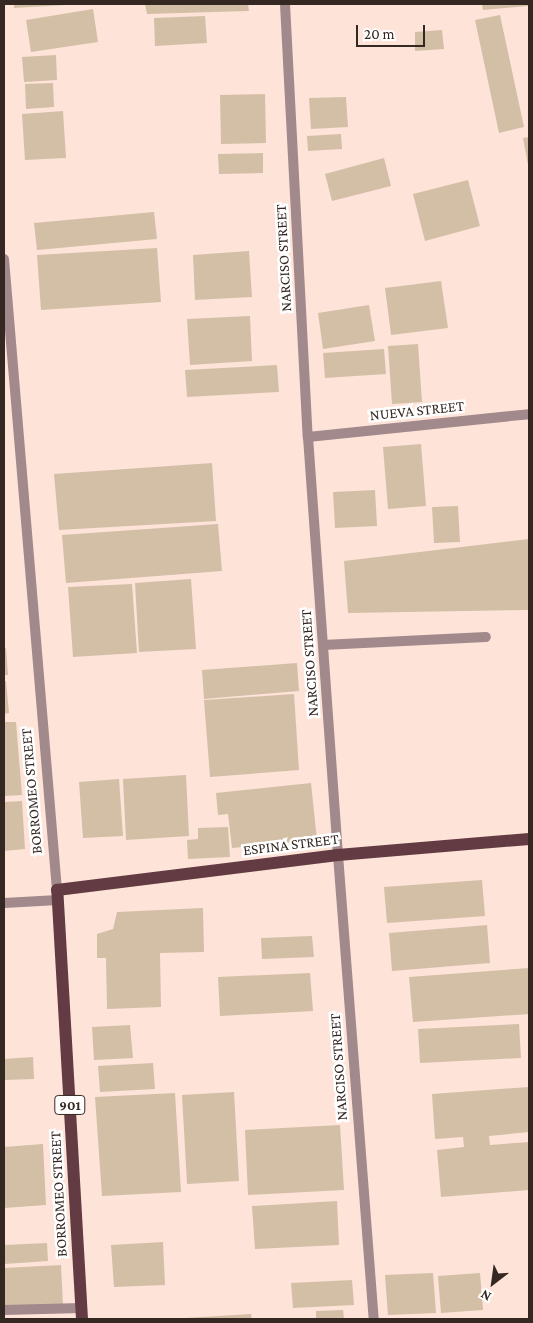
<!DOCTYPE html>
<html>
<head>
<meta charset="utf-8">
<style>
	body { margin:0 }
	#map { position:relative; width:533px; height:1323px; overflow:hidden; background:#fee3d9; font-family:"Crimson Pro",serif }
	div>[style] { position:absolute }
	.building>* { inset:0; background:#d3bfa6 }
	.service>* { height:10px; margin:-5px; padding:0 5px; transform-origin:5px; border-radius:5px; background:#a1898c }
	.minor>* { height:10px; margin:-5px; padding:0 5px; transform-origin:5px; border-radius:5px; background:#a1898c }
	.tertiary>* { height:10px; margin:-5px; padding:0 5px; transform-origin:5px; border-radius:5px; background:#a1898c }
	.primary>* { height:12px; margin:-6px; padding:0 6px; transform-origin:6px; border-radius:6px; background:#633b42 }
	span { translate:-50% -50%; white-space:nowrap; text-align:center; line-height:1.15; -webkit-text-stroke:5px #fff; paint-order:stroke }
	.shield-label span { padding:1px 4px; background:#fff; border:1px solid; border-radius:4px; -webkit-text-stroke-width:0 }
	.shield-label { font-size:14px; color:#352823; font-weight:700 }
	.street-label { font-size:15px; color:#352823 }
	.frame { position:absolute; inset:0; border:5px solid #352823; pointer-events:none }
	.north { position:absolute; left:468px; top:1258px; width:50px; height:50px; -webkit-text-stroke:4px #fff; paint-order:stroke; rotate:210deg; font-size:14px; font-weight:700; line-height:20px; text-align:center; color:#352823 }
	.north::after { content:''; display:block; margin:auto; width:18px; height:22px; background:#352823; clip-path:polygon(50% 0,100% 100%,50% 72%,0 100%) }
	.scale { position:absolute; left:356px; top:25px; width:69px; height:22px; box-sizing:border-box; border:2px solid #352823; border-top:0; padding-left:6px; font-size:15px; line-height:18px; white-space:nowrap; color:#352823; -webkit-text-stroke:4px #fff; paint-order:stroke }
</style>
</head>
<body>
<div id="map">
	<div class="building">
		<i style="clip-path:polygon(14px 4px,66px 4px,66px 5px,14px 8px)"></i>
		<i style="clip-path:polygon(145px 4px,248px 4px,249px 11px,147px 14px)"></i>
		<i style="clip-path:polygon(482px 4px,528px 4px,528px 6px,483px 10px)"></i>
		<i style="clip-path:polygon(93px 9px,98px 42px,31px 52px,26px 20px)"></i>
		<i style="clip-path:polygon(500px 15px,524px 127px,499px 133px,475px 20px)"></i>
		<i style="clip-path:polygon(205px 16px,207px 43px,155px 46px,154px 18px)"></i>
		<i style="clip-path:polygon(442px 30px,444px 49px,415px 51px,415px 32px)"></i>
		<i style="clip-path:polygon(56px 55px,57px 80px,24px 82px,22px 57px)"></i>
		<i style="clip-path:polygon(53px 83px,54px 107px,26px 109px,25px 84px)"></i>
		<i style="clip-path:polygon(265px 94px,266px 143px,221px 144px,220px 95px)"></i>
		<i style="clip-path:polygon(346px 97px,348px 127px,311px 129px,309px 98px)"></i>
		<i style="clip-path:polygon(63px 111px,66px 158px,25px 160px,22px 114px)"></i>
		<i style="clip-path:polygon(341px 134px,342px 149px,308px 151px,307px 136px)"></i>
		<i style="clip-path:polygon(529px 137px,529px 165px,528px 165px,523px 138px)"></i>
		<i style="clip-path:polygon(263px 153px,263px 173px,219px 174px,218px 154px)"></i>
		<i style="clip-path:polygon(384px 158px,391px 186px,332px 201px,325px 174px)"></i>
		<i style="clip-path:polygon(468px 180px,480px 226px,425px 241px,413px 194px)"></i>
		<i style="clip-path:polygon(154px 212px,157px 239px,37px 250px,34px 223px)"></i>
		<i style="clip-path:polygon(157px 248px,161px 302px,41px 310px,37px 255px)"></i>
		<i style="clip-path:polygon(249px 251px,252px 297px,195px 300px,193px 255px)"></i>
		<i style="clip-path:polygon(441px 281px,448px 328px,391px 335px,385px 288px)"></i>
		<i style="clip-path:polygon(369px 305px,375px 341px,323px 349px,318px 313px)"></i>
		<i style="clip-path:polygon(250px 316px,252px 361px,190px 365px,187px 319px)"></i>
		<i style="clip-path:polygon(418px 344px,422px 402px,392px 404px,388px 346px)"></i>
		<i style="clip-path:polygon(384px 349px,386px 374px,325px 378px,323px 353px)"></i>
		<i style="clip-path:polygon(277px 365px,279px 392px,187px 397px,185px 370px)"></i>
		<i style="clip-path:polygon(421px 444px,426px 506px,388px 509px,383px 447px)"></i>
		<i style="clip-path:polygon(212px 463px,216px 521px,59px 530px,54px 474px)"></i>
		<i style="clip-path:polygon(375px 490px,377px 526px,335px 528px,333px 492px)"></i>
		<i style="clip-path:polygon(458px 506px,460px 542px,434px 543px,432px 507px)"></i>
		<i style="clip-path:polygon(218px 524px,222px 571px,66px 583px,62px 535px)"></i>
		<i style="clip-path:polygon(529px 539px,529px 610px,348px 613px,344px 561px)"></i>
		<i style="clip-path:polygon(191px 579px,196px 649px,139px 652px,135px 583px)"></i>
		<i style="clip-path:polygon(132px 584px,137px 653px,73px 657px,68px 587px)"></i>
		<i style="clip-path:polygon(6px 648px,8px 675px,4px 675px,4px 649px)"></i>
		<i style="clip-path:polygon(297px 663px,299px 691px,204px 699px,202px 670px)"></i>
		<i style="clip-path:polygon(4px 681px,6px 681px,9px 713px,4px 714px)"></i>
		<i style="clip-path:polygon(294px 694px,299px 770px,210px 777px,204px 700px)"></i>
		<i style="clip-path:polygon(4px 722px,16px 722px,22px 795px,4px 796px)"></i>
		<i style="clip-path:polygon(186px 775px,189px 836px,126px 840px,123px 779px)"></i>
		<i style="clip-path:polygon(119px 779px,123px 836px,83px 838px,79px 782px)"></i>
		<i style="clip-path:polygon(311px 783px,317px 840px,232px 848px,228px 814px,218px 815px,216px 793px)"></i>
		<i style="clip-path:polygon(22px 801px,25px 849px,4px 851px,4px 802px)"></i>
		<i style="clip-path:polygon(228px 827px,230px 857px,188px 859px,187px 840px,198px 839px,198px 828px)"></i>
		<i style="clip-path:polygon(482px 880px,485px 916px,387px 923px,384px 887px)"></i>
		<i style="clip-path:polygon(203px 908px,204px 952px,160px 953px,161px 1007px,107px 1009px,106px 958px,97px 958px,97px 934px,113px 929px,117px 912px)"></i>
		<i style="clip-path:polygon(487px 925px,490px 963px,392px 971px,389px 933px)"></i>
		<i style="clip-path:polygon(312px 936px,314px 957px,262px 959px,261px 938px)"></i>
		<i style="clip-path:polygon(529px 968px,529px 1014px,413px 1022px,409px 977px)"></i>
		<i style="clip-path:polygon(310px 973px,313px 1011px,220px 1016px,218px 977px)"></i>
		<i style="clip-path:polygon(519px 1024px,521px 1058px,420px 1063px,418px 1029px)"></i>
		<i style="clip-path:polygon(130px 1025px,133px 1058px,94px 1060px,92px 1027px)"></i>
		<i style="clip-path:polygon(33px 1057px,34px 1079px,4px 1080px,4px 1059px)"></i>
		<i style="clip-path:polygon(153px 1063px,155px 1089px,100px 1092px,98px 1066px)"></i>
		<i style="clip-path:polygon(529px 1087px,529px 1132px,489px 1136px,490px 1145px,529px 1142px,529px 1190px,441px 1197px,437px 1150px,464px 1147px,463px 1137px,435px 1139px,432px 1094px)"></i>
		<i style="clip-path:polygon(234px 1092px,239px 1181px,187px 1184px,182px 1095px)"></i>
		<i style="clip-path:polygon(175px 1093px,181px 1192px,102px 1196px,95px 1097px)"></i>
		<i style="clip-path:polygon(340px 1125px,344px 1190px,248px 1195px,245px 1130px)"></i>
		<i style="clip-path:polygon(43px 1144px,46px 1205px,4px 1208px,4px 1147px)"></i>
		<i style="clip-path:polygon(337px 1201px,339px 1245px,255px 1249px,252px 1206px)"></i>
		<i style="clip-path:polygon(163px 1242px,165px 1285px,114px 1287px,111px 1245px)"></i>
		<i style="clip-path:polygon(47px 1243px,48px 1261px,4px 1264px,4px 1245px)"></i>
		<i style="clip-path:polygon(61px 1265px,63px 1306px,4px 1309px,4px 1268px)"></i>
		<i style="clip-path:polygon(433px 1273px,436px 1313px,388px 1315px,385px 1275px)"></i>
		<i style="clip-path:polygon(480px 1273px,483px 1310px,441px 1313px,438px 1276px)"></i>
		<i style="clip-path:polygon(352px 1280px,354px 1305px,293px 1308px,291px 1283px)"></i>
		<i style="clip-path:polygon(343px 1310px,344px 1319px,316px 1319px,316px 1311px)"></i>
		<i style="clip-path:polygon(251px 1314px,252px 1319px,185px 1319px,185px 1318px)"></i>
	</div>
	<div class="service">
		<i style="left:323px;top:645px;width:163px;rotate:-2.8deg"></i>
		<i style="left:4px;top:903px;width:54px;rotate:-3.2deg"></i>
	</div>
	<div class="minor">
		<i style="left:285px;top:4px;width:434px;rotate:87deg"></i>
		<i style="left:308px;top:437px;width:419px;rotate:85.9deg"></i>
		<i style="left:308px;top:437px;width:222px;rotate:-5.9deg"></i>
		<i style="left:4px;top:1310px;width:78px;rotate:-1.5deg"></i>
	</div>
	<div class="tertiary">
		<i style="left:4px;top:259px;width:633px;rotate:85.2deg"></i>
		<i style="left:338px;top:855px;width:465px;rotate:85.6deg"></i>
	</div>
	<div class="primary">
		<i style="left:82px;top:1319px;width:430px;rotate:-93.3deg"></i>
		<i style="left:57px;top:890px;width:283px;rotate:-7.1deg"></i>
		<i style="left:338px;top:855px;width:192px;rotate:-4.8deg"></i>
	</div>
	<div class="shield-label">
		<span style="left:70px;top:1105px">901</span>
	</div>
	<div class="street-label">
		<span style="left:284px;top:258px;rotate:-93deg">NARCISO STREET</span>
		<span style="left:417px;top:411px;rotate:-6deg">NUEVA STREET</span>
		<span style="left:310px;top:663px;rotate:-94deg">NARCISO STREET</span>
		<span style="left:32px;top:791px;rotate:-95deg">BORROMEO STREET</span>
		<span style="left:291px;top:845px;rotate:-7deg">ESPINA STREET</span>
		<span style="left:339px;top:1067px;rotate:-94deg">NARCISO STREET</span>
		<span style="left:59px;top:1194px;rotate:-93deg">BORROMEO STREET</span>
	</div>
	<div class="frame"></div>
	<div class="north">N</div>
	<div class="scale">20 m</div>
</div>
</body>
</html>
